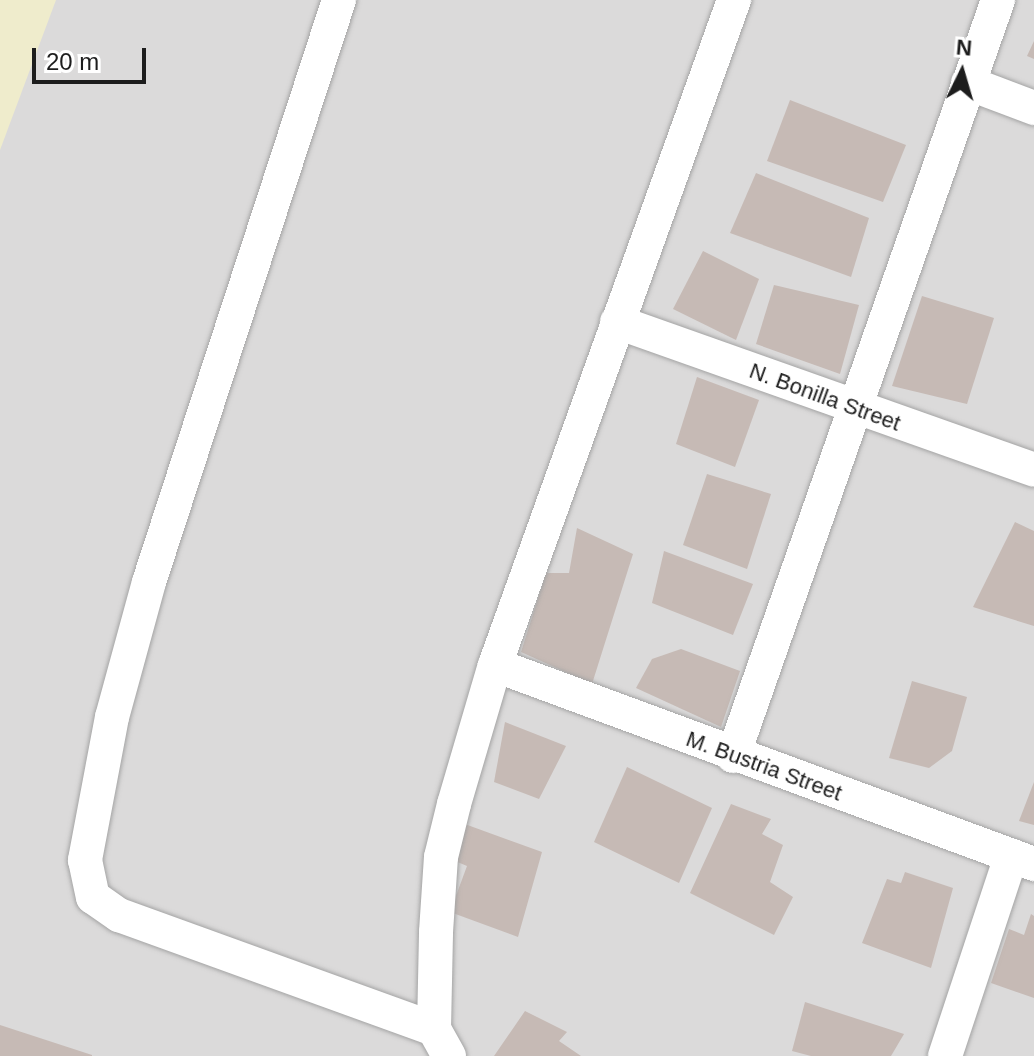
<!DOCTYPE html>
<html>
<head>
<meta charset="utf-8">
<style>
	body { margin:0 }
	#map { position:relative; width:1034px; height:1056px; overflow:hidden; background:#efe9e2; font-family:Helvetica,sans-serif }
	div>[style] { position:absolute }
	.residential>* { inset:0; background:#dbdada }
	.farmland>* { inset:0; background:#efeccc }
	.building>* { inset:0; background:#c6bab5 }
	.roads { filter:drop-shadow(0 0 2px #a4a4a4) drop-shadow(0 0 2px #a4a4a4) }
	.street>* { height:34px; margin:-17px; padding:0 17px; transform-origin:17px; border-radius:17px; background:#fff }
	span { translate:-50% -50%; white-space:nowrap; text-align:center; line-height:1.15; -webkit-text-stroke:6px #fff; paint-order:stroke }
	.street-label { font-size:22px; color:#1d1d1d }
	.north { position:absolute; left:922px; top:32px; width:80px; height:80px; -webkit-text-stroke:6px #fff; paint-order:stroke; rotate:5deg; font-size:22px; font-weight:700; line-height:32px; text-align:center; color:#1d1d1d }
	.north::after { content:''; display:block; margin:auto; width:28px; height:36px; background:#1d1d1d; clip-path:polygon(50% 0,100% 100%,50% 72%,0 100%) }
	.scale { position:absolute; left:32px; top:48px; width:114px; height:36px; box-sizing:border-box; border:4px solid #1d1d1d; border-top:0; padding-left:10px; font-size:24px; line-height:28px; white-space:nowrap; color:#1d1d1d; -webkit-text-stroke:6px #fff; paint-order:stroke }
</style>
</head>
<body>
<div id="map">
	<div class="residential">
		<i style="clip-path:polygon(0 0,1034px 0,1034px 1056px,0 1056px)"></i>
	</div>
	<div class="farmland">
		<i style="clip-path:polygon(0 0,56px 0,0 150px)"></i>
	</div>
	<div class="building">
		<i style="clip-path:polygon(1034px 41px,1034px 59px,1027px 56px)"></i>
		<i style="clip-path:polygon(790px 100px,906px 145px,883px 202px,767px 161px)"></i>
		<i style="clip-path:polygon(756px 173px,869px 218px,851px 277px,730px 233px)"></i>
		<i style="clip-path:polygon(703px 251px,759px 279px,736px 340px,673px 309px)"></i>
		<i style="clip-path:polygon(774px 285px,859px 305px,840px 374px,756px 344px)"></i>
		<i style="clip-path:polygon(922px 296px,994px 318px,967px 404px,892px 386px)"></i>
		<i style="clip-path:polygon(697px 377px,759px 400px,735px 467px,676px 444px)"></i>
		<i style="clip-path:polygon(707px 474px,771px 494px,747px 569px,683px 545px)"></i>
		<i style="clip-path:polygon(1015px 522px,1034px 531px,1034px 626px,973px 607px)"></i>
		<i style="clip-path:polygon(577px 528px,633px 554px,592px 684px,521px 652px,546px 573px,569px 573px)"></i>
		<i style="clip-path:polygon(664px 551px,753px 584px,733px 635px,652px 603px)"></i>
		<i style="clip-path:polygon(681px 649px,740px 671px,721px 727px,636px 688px,652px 659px)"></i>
		<i style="clip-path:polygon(912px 681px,967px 697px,952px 751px,929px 768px,889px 758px)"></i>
		<i style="clip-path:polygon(505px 722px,566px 746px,539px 799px,494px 782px)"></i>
		<i style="clip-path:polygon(627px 767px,712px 808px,679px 883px,594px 842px)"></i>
		<i style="clip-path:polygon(1034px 782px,1034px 825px,1019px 821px)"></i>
		<i style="clip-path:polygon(731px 804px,771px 819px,762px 834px,783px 845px,770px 882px,793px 897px,774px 935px,690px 893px)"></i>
		<i style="clip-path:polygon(462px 823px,542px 852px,518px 937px,450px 912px,467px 866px,448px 858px)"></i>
		<i style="clip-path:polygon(905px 872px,953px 888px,931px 968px,862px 943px,887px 879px,901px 883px)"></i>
		<i style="clip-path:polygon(1031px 914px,1034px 916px,1034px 998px,991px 983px,1009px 929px,1024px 935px)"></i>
		<i style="clip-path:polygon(805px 1002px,904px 1034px,891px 1056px,811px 1056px,792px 1051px)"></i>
		<i style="clip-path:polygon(525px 1011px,567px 1032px,559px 1041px,581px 1056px,494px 1056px)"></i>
		<i style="clip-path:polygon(0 1025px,92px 1055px,92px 1056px,0 1056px)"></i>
	</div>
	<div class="roads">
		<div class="street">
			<i style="left:339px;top:0;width:612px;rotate:108.08deg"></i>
			<i style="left:149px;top:582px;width:140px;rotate:105.3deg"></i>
			<i style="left:112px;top:717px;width:146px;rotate:100.7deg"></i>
			<i style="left:85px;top:860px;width:38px;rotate:78deg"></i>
			<i style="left:93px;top:897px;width:32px;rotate:35deg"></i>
			<i style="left:119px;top:915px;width:335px;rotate:19.9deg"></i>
			<i style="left:968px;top:83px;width:71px;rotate:20.7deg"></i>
			<i style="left:617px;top:322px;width:442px;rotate:19.5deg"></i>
			<i style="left:495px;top:665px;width:575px;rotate:20.26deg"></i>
			<i style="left:733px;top:756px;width:801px;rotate:-70.68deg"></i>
			<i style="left:449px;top:1056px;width:31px;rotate:-119deg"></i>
			<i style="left:434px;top:1029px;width:97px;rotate:-88.8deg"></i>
			<i style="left:436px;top:932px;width:75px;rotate:-86.2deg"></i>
			<i style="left:441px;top:857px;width:55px;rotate:-76.2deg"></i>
			<i style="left:454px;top:804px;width:145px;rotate:-73.6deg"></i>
			<i style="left:495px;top:665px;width:707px;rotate:-70.23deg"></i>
			<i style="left:945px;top:1056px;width:211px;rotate:-71.7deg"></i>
		</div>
	</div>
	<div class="street-label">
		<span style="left:825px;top:397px;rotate:20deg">N. Bonilla Street</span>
		<span style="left:764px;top:766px;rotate:20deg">M. Bustria Street</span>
	</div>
	<div class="north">N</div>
	<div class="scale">20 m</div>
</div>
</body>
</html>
